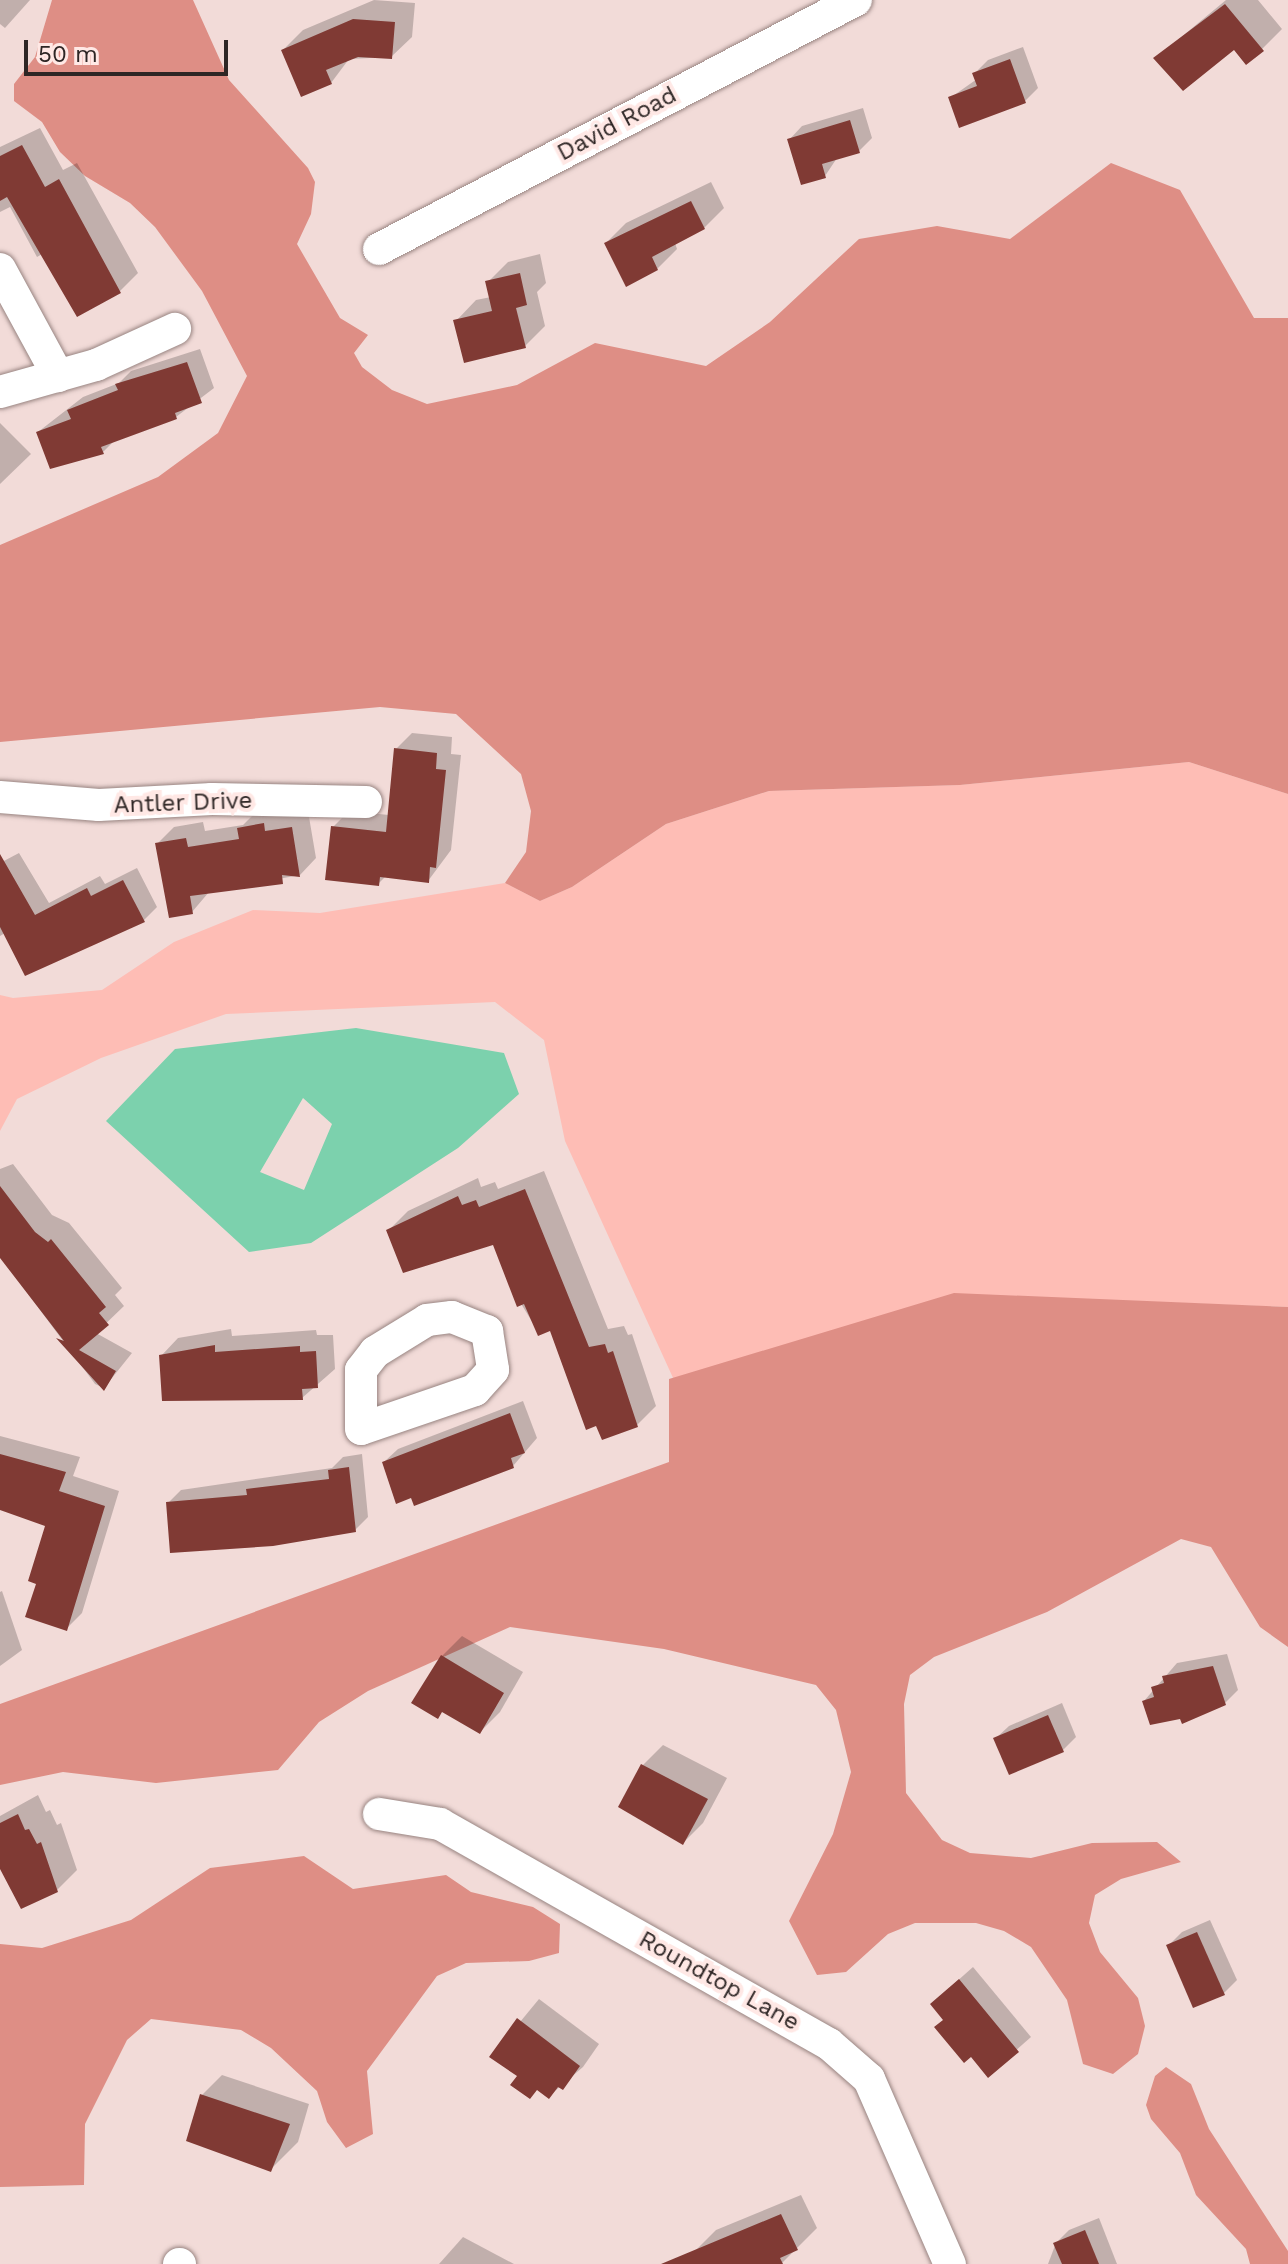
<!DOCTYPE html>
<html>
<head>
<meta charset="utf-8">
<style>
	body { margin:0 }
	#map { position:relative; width:1288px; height:2264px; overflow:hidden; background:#f2dbd8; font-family:"Work Sans",sans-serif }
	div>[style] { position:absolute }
	.green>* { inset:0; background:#febdb5 }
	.forest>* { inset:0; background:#de8e85 }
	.water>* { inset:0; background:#7cd1ad }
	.shadow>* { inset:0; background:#0003 }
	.building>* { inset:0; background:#803a34 }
	.roads { filter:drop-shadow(0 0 2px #988481) drop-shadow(0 0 2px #988481) }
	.minor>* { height:32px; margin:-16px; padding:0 16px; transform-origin:16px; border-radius:16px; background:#fff }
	span { translate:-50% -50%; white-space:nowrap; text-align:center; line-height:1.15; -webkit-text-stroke:8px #ffe8e5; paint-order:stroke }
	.street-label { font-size:24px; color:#2e2625 }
	.scale { position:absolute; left:24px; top:40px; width:204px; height:36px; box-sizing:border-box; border:4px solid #2e2625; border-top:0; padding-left:10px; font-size:24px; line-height:28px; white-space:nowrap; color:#2e2625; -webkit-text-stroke:6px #ffe8e5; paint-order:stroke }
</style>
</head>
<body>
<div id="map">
	<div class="green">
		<i style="clip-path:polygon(1189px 762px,1288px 794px,1288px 1307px,972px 1295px,674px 1380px,565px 1141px,544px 1040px,495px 1002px,226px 1014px,101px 1058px,17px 1099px,0 1131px,0 995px,13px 998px,102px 990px,174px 942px,253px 910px,320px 913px,505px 883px,540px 901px,572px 887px,666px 824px,769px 791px,960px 785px)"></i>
	</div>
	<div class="forest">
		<i style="clip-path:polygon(52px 0,193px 0,229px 80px,308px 168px,315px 182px,311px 214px,297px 244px,340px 318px,368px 335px,354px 353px,362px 367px,392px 390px,427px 404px,517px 385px,595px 343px,706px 366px,770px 322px,859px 239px,937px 226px,1010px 239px,1111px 163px,1180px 190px,1254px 318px,1288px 318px,1288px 794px,1189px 762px,960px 785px,769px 791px,666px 824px,572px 887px,540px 901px,505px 883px,526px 852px,531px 811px,521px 774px,456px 714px,380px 707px,0 742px,0 545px,158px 477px,218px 433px,247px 376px,202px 291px,155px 227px,130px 203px,85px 176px,60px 152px,42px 122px,14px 101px,14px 84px,35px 57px)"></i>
		<i style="clip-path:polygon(954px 1293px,1288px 1307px,1288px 1647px,1260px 1627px,1211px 1547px,1181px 1539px,1047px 1612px,934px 1657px,910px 1675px,904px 1704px,906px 1793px,942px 1840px,970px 1853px,1031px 1858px,1092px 1843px,1157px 1842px,1181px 1862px,1121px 1879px,1095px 1895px,1089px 1923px,1100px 1952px,1138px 1998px,1145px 2026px,1138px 2054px,1113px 2074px,1083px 2064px,1067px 2000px,1031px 1947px,1004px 1931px,976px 1923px,915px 1923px,888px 1934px,846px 1972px,817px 1975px,789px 1921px,833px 1834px,851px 1772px,836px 1710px,816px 1685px,664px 1649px,510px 1627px,368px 1691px,319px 1722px,278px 1770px,156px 1783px,63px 1772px,0 1785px,0 1704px,669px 1462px,669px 1379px)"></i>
		<i style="clip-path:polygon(304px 1856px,353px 1889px,446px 1875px,471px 1892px,533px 1907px,560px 1924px,559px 1953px,529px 1961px,466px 1963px,437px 1976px,367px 2071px,373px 2134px,346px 2148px,327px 2122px,317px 2091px,271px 2048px,241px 2030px,151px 2019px,127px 2040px,85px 2124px,84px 2185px,0 2187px,0 1944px,42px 1948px,131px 1920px,210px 1868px)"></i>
		<i style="clip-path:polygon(1166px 2067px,1191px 2084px,1209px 2129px,1288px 2251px,1288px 2264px,1250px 2264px,1246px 2249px,1196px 2195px,1180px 2153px,1151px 2119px,1146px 2105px,1155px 2076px)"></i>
	</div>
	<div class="water">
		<i style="clip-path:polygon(evenodd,356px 1028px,504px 1053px,519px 1094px,458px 1148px,311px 1243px,249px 1252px,106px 1121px,175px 1049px,356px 1028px,303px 1098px,332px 1124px,304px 1190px,260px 1172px,303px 1098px)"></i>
	</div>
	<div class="shadow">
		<i style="clip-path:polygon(0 0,30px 0,5px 28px,0 24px)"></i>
		<i style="clip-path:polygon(374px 0,415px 3px,412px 37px,391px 57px,349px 59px,331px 83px,283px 50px,303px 30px)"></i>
		<i style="clip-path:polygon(1226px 0,1258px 0,1282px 29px,1262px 49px,1234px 47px,1156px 58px)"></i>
		<i style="clip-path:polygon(1023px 47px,1038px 88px,1025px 101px,950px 98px,977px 79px,975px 73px,988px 60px)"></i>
		<i style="clip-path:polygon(863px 108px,872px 138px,859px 151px,837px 158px,825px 176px,789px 140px,802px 126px)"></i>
		<i style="clip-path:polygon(40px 128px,63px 170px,77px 163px,138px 273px,120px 291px,44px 253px,37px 257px,10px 207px,0 212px,0 147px)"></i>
		<i style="clip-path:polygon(711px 182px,724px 208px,704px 228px,675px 243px,677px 249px,657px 269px,606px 243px,626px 223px)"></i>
		<i style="clip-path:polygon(540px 254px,546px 283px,537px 292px,545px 326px,525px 346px,456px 321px,476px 300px,491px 297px,488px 282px,508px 262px)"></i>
		<i style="clip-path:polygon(200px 349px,214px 388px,176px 417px,115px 440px,103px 452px,38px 432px,83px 397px,119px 383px,131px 371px)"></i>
		<i style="clip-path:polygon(0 423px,31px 454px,0 484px)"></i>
		<i style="clip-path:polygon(412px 733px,452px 737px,451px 754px,461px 755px,451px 850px,428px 881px,386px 876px,378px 884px,333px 827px,349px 811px,389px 815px,396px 749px)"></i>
		<i style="clip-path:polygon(308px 811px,316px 858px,300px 875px,209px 892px,192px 912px,157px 844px,174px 827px,203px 822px,205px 831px,243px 825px,256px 812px)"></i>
		<i style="clip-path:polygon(19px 853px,49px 903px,100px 876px,105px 884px,137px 868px,157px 907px,144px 920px,26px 974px,5px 933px,0 936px,0 863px)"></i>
		<i style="clip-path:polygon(13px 1164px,52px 1215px,69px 1223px,122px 1288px,115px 1295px,124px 1306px,96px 1333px,132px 1353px,104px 1388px,95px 1384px,0 1256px,0 1169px)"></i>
		<i style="clip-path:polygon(544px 1171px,608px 1329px,624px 1326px,628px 1335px,632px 1334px,656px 1406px,637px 1425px,551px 1329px,539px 1333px,512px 1289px,494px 1242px,389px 1230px,408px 1211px,478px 1178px,481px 1187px,495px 1182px,498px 1189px)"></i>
		<i style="clip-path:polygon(231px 1329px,232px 1336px,316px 1330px,317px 1335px,333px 1335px,335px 1369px,302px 1398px,161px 1356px,178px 1338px)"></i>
		<i style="clip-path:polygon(523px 1401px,537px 1438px,513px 1466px,384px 1462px,398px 1449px)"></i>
		<i style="clip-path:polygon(0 1436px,80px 1457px,73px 1476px,119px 1491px,82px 1613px,67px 1628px,38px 1583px,48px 1525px,0 1507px)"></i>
		<i style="clip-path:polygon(362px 1454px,368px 1517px,355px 1530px,168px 1503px,181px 1490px,332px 1468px,343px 1457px)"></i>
		<i style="clip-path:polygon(2px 1591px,22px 1650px,0 1666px,0 1592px)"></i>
		<i style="clip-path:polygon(462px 1636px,523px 1672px,500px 1712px,480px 1732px,442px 1656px)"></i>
		<i style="clip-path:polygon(1227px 1654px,1238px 1690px,1225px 1703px,1182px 1717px,1144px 1701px,1177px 1663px)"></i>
		<i style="clip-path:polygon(1062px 1703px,1076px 1737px,1063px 1750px,995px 1739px,1009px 1726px)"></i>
		<i style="clip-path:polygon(663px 1745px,727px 1778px,703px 1823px,683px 1843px,643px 1765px)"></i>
		<i style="clip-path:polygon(38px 1795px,46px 1812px,50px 1810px,57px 1825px,61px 1823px,77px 1870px,57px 1890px,0 1862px,0 1816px)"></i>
		<i style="clip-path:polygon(1210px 1920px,1237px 1980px,1224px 1993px,1169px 1945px,1182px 1932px)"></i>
		<i style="clip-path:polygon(973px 1967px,1031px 2037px,988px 2075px,945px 2019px,946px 1991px)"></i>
		<i style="clip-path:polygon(539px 1999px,599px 2044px,583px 2067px,549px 2096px,492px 2056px)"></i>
		<i style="clip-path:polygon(222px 2075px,309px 2104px,298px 2142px,270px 2170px,202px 2095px)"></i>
		<i style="clip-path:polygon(801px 2195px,817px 2228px,782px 2263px,702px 2264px,696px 2250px,716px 2230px)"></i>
		<i style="clip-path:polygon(1099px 2218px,1117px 2264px,1048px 2264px,1056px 2243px,1069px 2230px)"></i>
		<i style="clip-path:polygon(463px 2237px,514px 2264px,439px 2264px)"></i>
	</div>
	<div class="building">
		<i style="clip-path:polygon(1225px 4px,1264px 51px,1246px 65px,1234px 50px,1183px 91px,1153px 58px)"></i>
		<i style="clip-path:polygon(353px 19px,395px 22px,392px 59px,358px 57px,326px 70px,332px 84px,301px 97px,281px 50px)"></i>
		<i style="clip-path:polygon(1010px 59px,1026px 103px,959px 128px,948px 97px,977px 86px,972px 73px)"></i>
		<i style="clip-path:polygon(850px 120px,860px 153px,822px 164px,826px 178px,801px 185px,787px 139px)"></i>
		<i style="clip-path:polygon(22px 145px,45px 187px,59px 179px,121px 293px,77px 317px,7px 197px,0 201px,0 156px)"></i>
		<i style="clip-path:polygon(691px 201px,705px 229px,652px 257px,658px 270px,626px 287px,604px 243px)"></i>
		<i style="clip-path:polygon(520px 273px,527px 305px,516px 308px,526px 348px,464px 363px,453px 320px,492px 311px,485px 281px)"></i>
		<i style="clip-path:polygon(187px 362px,202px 403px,175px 413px,177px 419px,101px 447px,104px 454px,50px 469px,36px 432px,71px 419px,67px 410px,118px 390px,115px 384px)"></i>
		<i style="clip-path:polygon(394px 748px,437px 753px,436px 769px,446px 770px,436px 868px,430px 867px,429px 883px,380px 877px,379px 886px,325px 880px,331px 826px,386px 832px)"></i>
		<i style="clip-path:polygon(264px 823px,265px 831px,292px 827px,300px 877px,282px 875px,283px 884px,190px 896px,193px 914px,169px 918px,155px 843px,186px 838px,188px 847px,239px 839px,237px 828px)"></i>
		<i style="clip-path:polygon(0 854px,35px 915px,87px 888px,91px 896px,123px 880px,145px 922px,25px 976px,0 927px)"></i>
		<i style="clip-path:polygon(0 1186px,35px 1232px,48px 1242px,51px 1239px,106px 1307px,99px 1313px,109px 1325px,79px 1350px,116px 1371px,104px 1391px,56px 1338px,64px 1341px,0 1258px)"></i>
		<i style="clip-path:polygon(525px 1189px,589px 1347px,605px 1344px,608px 1353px,613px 1351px,638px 1427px,602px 1440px,596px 1426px,586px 1430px,550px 1331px,538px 1336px,524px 1304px,517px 1307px,493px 1245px,403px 1273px,386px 1230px,458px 1196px,462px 1205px,476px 1200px,479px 1207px)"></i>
		<i style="clip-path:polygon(215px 1345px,215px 1352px,300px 1346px,300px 1352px,316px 1351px,318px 1388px,302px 1389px,303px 1400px,162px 1401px,159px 1355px)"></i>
		<i style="clip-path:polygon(510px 1413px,525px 1453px,511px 1458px,514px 1468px,414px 1506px,411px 1498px,396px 1504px,382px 1462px)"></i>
		<i style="clip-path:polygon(0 1454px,66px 1472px,59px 1491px,105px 1506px,67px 1631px,25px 1617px,36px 1584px,28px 1581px,45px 1526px,0 1510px)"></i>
		<i style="clip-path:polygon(349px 1467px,356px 1532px,273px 1546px,170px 1553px,166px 1502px,247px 1495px,246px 1489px,329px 1479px,328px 1470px)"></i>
		<i style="clip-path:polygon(441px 1655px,504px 1693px,480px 1734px,442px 1712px,438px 1719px,411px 1703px)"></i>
		<i style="clip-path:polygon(1213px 1666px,1226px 1705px,1182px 1724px,1180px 1719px,1150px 1725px,1142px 1701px,1154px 1697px,1151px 1687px,1164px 1683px,1162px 1676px)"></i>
		<i style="clip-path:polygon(1048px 1715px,1064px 1752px,1009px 1775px,993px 1738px)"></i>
		<i style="clip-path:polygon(641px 1764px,708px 1799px,683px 1845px,618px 1807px)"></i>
		<i style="clip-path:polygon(18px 1814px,25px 1830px,29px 1829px,37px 1844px,41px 1842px,58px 1892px,21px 1909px,0 1869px,0 1823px)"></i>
		<i style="clip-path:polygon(1197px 1932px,1225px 1995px,1193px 2008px,1166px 1945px)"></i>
		<i style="clip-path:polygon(959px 1979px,1019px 2052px,988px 2078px,971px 2057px,964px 2063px,934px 2027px,943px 2020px,930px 2004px)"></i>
		<i style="clip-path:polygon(517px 2018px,580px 2066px,563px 2090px,558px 2087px,549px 2099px,537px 2090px,530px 2099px,510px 2085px,517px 2076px,489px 2057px)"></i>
		<i style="clip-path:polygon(200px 2094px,290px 2124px,271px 2172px,186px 2141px)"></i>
		<i style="clip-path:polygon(781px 2214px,798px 2250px,780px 2258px,783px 2264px,661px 2264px)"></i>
		<i style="clip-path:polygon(1085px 2230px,1099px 2264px,1062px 2264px,1053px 2243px)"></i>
	</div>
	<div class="roads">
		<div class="minor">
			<i style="left:379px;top:249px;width:538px;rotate:-27.57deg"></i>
			<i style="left:0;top:269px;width:122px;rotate:61.5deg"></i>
			<i style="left:0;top:392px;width:100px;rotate:-15.7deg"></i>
			<i style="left:96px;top:365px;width:87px;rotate:-24.5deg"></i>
			<i style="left:0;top:797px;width:99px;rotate:4.6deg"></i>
			<i style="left:99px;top:805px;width:113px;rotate:-3deg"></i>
			<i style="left:212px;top:799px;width:154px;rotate:1.1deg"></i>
			<i style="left:452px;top:1317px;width:38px;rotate:22deg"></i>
			<i style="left:487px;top:1331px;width:39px;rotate:81deg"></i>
			<i style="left:493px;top:1370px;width:27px;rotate:132deg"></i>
			<i style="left:475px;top:1390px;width:120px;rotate:161.1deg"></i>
			<i style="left:361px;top:1429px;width:59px;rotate:-90deg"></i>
			<i style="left:361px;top:1370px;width:23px;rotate:-52deg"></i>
			<i style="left:375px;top:1352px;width:61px;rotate:-31.6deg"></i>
			<i style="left:427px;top:1320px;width:25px;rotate:-7deg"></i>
			<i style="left:379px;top:1814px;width:62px;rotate:9.3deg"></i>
			<i style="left:440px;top:1824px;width:447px;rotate:29.5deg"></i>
			<i style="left:829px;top:2044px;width:53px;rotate:41.2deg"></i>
			<i style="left:869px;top:2079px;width:202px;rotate:66.4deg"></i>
			<i style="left:179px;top:2264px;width:1px"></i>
		</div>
	</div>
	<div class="street-label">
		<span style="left:617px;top:124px;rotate:-28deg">David Road</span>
		<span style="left:183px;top:803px;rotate:-2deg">Antler Drive</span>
		<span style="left:719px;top:1981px;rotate:29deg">Roundtop Lane</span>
	</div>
	<div class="scale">50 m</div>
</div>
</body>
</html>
